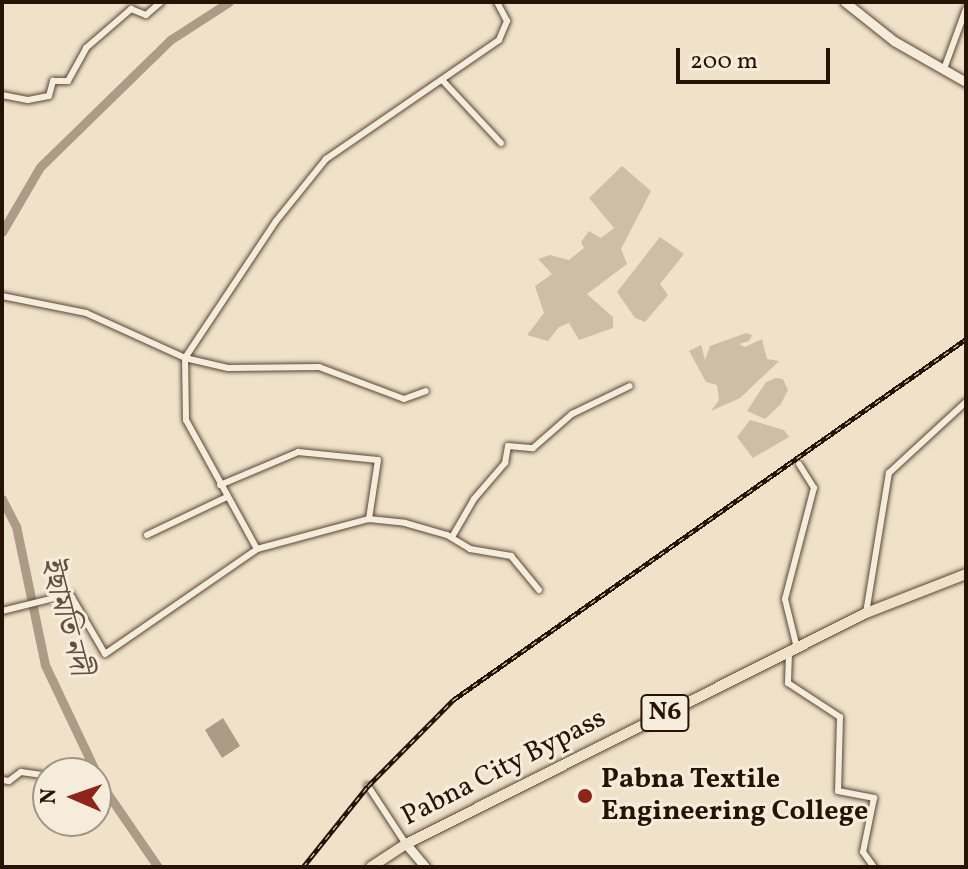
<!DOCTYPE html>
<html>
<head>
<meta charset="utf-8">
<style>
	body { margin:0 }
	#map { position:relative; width:968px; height:869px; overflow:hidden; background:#f0e1c9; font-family:Vollkorn,"Noto Serif Bengali",serif }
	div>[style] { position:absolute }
	.green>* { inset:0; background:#cebea8 }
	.water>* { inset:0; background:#ac9b86 }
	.river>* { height:9px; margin:-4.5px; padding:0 4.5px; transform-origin:4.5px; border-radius:4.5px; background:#ac9b86 }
	.roads { filter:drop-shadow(0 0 2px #594635) drop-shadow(0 0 2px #594635) }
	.minor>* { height:6px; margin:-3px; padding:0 3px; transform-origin:3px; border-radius:3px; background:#f5ecdc }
	.secondary>* { height:9px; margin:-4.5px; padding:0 4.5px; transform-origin:4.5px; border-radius:4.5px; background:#f5ecdc }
	.trunk>* { height:10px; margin:-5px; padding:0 5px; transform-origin:5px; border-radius:5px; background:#f0e1c9 }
	.rail>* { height:5px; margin-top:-2.5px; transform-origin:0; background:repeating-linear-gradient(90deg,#f5ecdc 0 6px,#271304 0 12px); box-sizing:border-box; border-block:2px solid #271304 }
	.dots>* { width:22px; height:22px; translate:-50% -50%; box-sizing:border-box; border:4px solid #f5ecdc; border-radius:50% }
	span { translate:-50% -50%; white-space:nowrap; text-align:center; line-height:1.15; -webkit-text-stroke:6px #f5ecdc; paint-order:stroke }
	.shield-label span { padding:2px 6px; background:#f5ecdc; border:2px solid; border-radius:6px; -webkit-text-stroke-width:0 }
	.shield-label { font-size:26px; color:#271304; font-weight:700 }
	.street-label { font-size:28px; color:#271304 }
	.poi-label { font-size:28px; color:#271304; font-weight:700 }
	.left { translate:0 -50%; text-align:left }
	.water-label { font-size:30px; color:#63503e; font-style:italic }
	.frame { position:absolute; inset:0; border:4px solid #271304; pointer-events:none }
	.north { position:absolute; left:32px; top:757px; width:80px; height:80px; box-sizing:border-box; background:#f5ecdc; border:2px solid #a39586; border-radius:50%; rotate:272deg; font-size:22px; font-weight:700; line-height:32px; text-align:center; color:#271304 }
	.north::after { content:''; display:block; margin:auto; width:28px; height:36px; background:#8f2418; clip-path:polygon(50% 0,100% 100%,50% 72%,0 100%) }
	.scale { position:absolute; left:676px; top:48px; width:154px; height:36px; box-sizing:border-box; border:4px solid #271304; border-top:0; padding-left:10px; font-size:24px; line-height:28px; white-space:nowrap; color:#271304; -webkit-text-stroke:6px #f5ecdc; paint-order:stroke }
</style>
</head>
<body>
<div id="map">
	<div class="green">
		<i style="clip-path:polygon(622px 166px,651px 191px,621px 249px,627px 264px,587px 294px,613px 317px,613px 328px,579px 340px,569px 323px,559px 327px,548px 341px,527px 335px,544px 313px,535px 286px,552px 274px,538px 259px,550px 255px,569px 260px,584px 248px,581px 242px,589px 231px,601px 238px,614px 228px,589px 198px)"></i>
		<i style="clip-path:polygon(660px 237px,684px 254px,660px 284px,668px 295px,645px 322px,635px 318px,617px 292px)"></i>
		<i style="clip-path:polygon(746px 333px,752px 335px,749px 341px,739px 344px,745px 347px,762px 339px,767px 359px,779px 361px,740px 398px,711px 411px,719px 400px,717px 385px,706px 382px,689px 351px,701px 345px,705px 360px,710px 346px)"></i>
		<i style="clip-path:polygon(776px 378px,783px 379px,788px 390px,781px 404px,765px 419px,747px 411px,766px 382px)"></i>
		<i style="clip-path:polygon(750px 420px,784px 430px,789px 437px,753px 458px,737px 437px)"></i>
	</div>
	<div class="water">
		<i style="clip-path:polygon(223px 718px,240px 746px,222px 758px,205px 730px)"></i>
	</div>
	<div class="river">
		<i style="left:2px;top:232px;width:75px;rotate:-59.7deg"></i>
		<i style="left:40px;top:167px;width:182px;rotate:-44.3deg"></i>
		<i style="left:170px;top:40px;width:70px;rotate:-32.8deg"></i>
		<i style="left:2px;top:499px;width:30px;rotate:63deg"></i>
		<i style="left:16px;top:526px;width:142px;rotate:78.2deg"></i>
		<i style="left:45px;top:665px;width:135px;rotate:64.6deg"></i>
		<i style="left:103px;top:787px;width:97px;rotate:55.5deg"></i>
	</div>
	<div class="roads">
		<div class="minor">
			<i style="left:944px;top:69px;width:64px;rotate:-69.9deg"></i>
			<i style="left:443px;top:81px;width:85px;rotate:46.9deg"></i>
			<i style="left:2px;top:95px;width:26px;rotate:11deg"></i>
			<i style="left:28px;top:100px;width:21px;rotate:-11deg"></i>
			<i style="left:49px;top:96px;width:16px;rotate:-75deg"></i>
			<i style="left:53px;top:81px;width:15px"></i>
			<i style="left:68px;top:81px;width:38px;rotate:-61deg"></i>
			<i style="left:86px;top:48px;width:60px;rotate:-40.9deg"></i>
			<i style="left:131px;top:9px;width:16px;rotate:22deg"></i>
			<i style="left:146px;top:15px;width:20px;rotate:-41deg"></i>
			<i style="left:2px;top:296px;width:86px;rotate:11.4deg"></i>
			<i style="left:86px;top:313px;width:109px;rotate:24.4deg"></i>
			<i style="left:185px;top:358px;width:44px;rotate:13.1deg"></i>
			<i style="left:228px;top:368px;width:91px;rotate:-0.6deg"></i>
			<i style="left:319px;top:367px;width:91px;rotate:20.6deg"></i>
			<i style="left:404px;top:399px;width:23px;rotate:-20deg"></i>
			<i style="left:220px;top:485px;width:85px;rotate:-22.9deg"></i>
			<i style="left:298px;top:452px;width:80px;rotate:5.7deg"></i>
			<i style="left:378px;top:460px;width:60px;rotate:98.7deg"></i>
			<i style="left:147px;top:535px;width:89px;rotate:-25.4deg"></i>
			<i style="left:452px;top:537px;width:44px;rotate:-59.9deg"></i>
			<i style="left:474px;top:499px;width:48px;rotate:-49.3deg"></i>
			<i style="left:505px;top:463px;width:17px;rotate:-80deg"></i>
			<i style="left:508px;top:446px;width:25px;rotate:5deg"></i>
			<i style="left:533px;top:448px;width:52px;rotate:-41.1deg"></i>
			<i style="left:572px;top:414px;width:64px;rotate:-25.8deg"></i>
			<i style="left:257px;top:549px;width:147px;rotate:-118.8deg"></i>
			<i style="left:186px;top:420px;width:62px;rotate:-90.9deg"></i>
			<i style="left:185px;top:358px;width:164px;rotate:-56.4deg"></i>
			<i style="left:276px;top:221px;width:80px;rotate:-51.1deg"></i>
			<i style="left:326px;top:159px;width:210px;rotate:-34.5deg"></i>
			<i style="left:499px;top:40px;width:21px;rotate:-67deg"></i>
			<i style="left:507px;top:21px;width:21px;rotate:-118deg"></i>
			<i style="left:2px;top:611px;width:70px;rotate:-14deg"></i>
			<i style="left:70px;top:594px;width:69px;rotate:59.7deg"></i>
			<i style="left:105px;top:654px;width:185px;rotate:-34.6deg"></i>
			<i style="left:257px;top:549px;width:116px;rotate:-15deg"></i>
			<i style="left:369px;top:519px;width:36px;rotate:6deg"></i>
			<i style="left:405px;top:523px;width:44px;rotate:15.9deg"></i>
			<i style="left:447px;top:535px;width:27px;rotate:31deg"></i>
			<i style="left:470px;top:549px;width:42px;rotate:9.7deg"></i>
			<i style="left:511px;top:556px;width:44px;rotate:50.5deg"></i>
			<i style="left:866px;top:613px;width:142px;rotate:-80.7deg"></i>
			<i style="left:889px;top:473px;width:105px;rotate:-42.7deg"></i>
			<i style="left:797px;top:648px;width:50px;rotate:-103.8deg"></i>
			<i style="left:785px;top:599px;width:115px;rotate:-75.4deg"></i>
			<i style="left:814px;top:488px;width:28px;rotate:-122deg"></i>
			<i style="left:789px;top:653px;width:30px;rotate:92deg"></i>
			<i style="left:788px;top:683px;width:62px;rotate:33.2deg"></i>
			<i style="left:840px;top:717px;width:74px;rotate:91.5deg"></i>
			<i style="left:838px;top:791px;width:37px;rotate:11deg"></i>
			<i style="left:874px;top:798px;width:55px;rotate:101.5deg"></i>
			<i style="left:863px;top:852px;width:19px;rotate:54deg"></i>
			<i style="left:2px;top:780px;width:7px;rotate:8deg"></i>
			<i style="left:9px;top:781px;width:15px;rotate:-37deg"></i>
			<i style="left:21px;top:772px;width:27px;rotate:8deg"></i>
			<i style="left:368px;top:786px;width:69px;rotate:56.8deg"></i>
		</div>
		<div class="secondary">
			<i style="left:845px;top:2px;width:63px;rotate:38.5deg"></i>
			<i style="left:894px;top:41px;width:83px;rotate:29.7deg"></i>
			<i style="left:406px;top:844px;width:30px;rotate:50deg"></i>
		</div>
		<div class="trunk">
			<i style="left:371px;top:867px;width:42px;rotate:-33.3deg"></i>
			<i style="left:406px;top:844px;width:515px;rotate:-26.66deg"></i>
			<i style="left:866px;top:613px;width:107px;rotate:-21.3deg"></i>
		</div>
	</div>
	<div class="rail">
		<i style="left:303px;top:867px;width:104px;rotate:-51.3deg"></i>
		<i style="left:368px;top:786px;width:121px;rotate:-45.3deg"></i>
		<i style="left:453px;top:700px;width:627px;rotate:-35.13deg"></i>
	</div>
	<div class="dots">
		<i style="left:585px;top:796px;background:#8f2418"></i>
	</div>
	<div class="shield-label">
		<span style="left:665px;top:713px">N6</span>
	</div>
	<div class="street-label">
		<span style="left:504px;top:768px;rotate:-27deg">Pabna City Bypass</span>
	</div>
	<div class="poi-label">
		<span class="left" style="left:601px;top:796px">Pabna Textile<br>Engineering College</span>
	</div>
	<div class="water-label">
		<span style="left:64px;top:616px;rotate:75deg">ইছামতি নদী</span>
	</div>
	<div class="frame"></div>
	<div class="north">N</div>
	<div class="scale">200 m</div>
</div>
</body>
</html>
